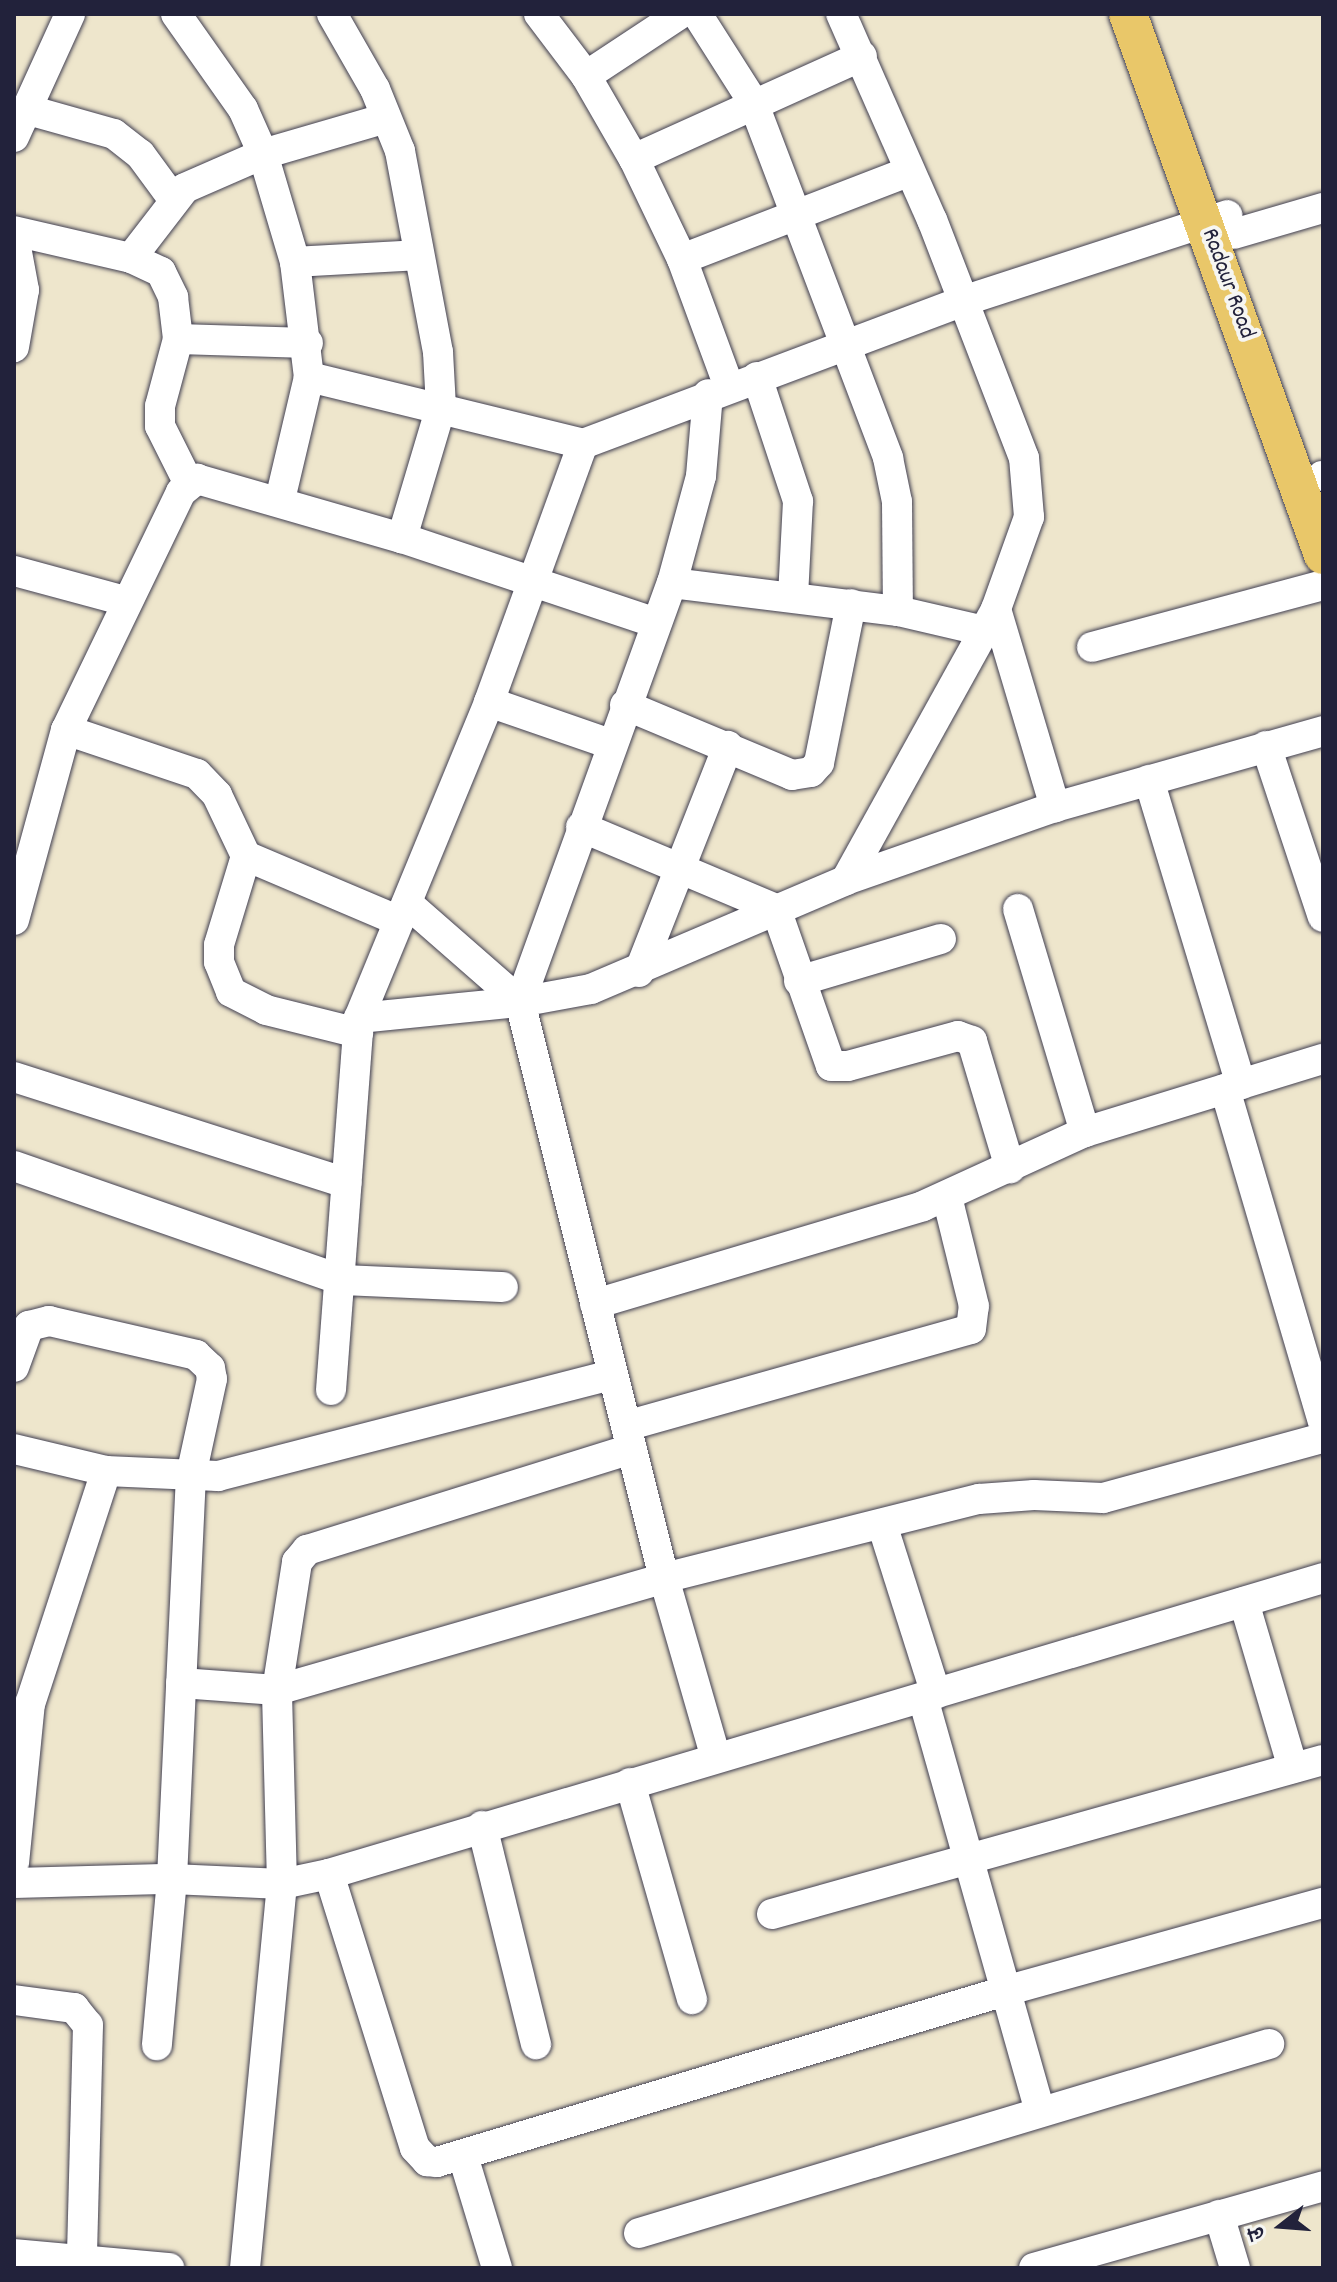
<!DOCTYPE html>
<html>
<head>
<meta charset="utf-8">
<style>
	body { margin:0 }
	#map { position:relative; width:1337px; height:2282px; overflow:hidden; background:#eee6cc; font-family:Dekko,"Playpen Sans Deva",sans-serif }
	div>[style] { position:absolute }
	.roads { filter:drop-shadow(0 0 2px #413f51) drop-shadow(0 0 2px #413f51) }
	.minor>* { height:30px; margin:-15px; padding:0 15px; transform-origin:15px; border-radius:15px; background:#fff }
	.major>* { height:38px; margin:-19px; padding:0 19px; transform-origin:19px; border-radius:19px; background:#e9c769 }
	span { translate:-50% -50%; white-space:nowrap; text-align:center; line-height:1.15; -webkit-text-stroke:8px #f6f6f2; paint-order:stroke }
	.street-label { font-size:24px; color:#22223b }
	.frame { position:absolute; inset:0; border:16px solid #22223b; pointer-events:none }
	.north { position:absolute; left:1241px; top:2186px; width:80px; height:80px; -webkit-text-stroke:6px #f6f6f2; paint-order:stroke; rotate:253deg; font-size:22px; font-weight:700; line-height:32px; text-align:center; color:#22223b }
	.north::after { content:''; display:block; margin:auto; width:28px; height:36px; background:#22223b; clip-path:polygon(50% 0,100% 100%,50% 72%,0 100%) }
</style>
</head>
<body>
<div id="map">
	<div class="roads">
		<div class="minor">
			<i style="left:176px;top:14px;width:116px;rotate:54.8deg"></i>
			<i style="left:243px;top:109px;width:49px;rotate:66deg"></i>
			<i style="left:263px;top:154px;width:113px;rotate:73.5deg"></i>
			<i style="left:295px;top:262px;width:116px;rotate:83.1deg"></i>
			<i style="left:309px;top:377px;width:126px;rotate:103.3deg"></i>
			<i style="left:332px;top:14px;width:86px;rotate:60.2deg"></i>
			<i style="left:375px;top:89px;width:67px;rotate:68deg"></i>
			<i style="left:400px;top:151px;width:205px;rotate:79.3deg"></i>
			<i style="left:438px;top:352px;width:55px;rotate:86.9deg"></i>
			<i style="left:441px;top:407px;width:137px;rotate:106.6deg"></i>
			<i style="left:539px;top:14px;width:78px;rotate:52.8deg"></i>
			<i style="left:586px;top:76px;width:96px;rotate:60deg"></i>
			<i style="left:634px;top:159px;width:111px;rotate:64.4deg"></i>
			<i style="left:682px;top:259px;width:136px;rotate:69.8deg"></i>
			<i style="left:697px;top:14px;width:104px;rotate:57.5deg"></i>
			<i style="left:753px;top:102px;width:381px;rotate:69.2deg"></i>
			<i style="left:888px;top:458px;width:45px;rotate:78.4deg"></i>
			<i style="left:897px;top:502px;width:109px;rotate:89.5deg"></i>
			<i style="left:586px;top:76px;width:113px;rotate:-33.4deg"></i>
			<i style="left:25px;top:109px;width:92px;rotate:15.7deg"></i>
			<i style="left:114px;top:134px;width:33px;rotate:38deg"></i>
			<i style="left:140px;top:154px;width:56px;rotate:53.7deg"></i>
			<i style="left:14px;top:137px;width:135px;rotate:-65.5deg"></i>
			<i style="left:634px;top:159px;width:250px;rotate:-24.3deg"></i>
			<i style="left:14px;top:231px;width:120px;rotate:13deg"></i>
			<i style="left:131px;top:258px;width:33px;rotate:25deg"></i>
			<i style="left:161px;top:272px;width:28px;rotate:64deg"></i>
			<i style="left:173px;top:297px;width:42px;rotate:83.2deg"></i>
			<i style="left:178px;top:339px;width:130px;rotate:1.8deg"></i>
			<i style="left:1234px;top:234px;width:93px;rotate:-16.3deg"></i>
			<i style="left:14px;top:236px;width:55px;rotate:79.5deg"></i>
			<i style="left:24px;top:290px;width:58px;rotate:100deg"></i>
			<i style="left:131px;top:258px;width:88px;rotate:-52.4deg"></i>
			<i style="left:185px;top:188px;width:85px;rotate:-23.6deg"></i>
			<i style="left:263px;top:154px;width:128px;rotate:-16.3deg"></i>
			<i style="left:682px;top:259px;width:244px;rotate:-21.1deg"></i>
			<i style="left:295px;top:262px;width:124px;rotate:-3.2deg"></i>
			<i style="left:178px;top:339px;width:69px;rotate:105deg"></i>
			<i style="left:160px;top:406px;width:20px;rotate:90deg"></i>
			<i style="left:160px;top:426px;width:65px;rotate:63.4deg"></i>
			<i style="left:309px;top:377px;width:282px;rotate:13.7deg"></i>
			<i style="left:583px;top:444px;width:406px;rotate:-20.6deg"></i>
			<i style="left:963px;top:301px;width:278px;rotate:-18deg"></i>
			<i style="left:757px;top:377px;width:131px;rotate:71.7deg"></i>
			<i style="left:798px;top:501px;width:96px;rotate:93deg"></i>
			<i style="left:1322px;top:476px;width:1px"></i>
			<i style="left:14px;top:571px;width:115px;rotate:15.1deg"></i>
			<i style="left:672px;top:583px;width:228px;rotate:7.1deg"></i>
			<i style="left:898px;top:611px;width:88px;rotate:13.1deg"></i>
			<i style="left:996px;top:609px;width:207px;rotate:73.4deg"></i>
			<i style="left:1092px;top:647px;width:239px;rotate:-15deg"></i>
			<i style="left:489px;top:702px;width:128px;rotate:19.1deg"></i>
			<i style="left:625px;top:705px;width:181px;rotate:22.7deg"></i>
			<i style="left:792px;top:775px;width:19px;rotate:-9deg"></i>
			<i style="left:811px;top:772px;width:12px;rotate:-48deg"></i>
			<i style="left:819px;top:763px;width:162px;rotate:-78.6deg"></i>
			<i style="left:66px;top:730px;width:138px;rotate:18.6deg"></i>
			<i style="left:197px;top:774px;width:29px;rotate:46deg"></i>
			<i style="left:217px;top:795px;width:68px;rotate:64.6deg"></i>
			<i style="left:246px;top:856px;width:166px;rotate:23deg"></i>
			<i style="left:1266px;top:746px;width:180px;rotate:71.6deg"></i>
			<i style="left:1149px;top:780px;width:318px;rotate:73.2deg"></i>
			<i style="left:581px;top:827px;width:212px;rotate:22.8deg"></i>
			<i style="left:776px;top:909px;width:166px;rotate:70.7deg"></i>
			<i style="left:831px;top:1066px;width:17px"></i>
			<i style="left:848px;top:1066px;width:114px;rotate:-15.3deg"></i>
			<i style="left:958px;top:1036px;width:15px;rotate:20deg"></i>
			<i style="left:972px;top:1041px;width:133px;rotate:73.3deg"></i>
			<i style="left:246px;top:856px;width:93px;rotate:106.9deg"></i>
			<i style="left:219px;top:945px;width:17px;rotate:90deg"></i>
			<i style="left:219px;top:962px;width:32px;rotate:68deg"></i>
			<i style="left:231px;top:992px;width:39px;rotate:27deg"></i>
			<i style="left:266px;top:1010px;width:95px;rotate:14deg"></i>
			<i style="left:846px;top:880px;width:221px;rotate:-19.3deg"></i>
			<i style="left:1055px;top:807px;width:279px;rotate:-15.8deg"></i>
			<i style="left:407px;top:903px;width:150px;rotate:41.2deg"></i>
			<i style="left:520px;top:1002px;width:446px;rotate:-70.1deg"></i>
			<i style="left:672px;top:583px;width:111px;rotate:-74.8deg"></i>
			<i style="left:701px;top:476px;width:82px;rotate:-85.1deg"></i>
			<i style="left:1018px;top:909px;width:233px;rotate:73.3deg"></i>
			<i style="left:14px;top:920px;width:197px;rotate:-74.7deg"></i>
			<i style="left:66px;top:730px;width:264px;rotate:-64.2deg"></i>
			<i style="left:181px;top:492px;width:21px;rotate:-39deg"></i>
			<i style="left:197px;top:479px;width:213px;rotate:16.1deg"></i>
			<i style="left:402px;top:538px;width:268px;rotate:18.5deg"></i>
			<i style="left:639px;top:972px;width:243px;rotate:-68.5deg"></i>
			<i style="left:799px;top:981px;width:148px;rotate:-16.5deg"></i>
			<i style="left:520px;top:1002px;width:594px;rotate:75.96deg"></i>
			<i style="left:664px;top:1578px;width:187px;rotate:73.9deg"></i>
			<i style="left:359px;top:1018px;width:162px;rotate:-5.7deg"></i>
			<i style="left:520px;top:1002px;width:72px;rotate:-10.4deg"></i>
			<i style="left:591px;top:989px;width:277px;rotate:-23.1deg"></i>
			<i style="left:846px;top:880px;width:310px;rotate:-61deg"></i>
			<i style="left:996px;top:609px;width:98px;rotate:-70.3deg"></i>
			<i style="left:1029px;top:517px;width:59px;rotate:-94.8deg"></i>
			<i style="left:1024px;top:458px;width:255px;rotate:-111.1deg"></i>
			<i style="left:932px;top:220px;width:225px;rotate:-113.8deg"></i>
			<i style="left:14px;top:1077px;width:349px;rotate:17.7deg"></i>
			<i style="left:1225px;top:1089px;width:346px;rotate:73.6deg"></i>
			<i style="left:14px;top:1166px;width:346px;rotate:19.2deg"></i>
			<i style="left:341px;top:1280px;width:162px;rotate:2.5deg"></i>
			<i style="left:595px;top:1304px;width:342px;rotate:-16.6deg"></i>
			<i style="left:923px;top:1206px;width:178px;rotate:-24.6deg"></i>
			<i style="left:1085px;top:1132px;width:249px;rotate:-17.1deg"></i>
			<i style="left:14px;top:1367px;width:44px;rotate:-69.9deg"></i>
			<i style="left:29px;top:1326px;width:21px;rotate:-14deg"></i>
			<i style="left:49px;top:1321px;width:151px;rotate:13deg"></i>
			<i style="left:196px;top:1355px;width:19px;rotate:43deg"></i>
			<i style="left:210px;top:1368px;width:11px;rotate:80deg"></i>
			<i style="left:212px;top:1379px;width:98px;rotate:102.3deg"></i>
			<i style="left:191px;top:1475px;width:404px;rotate:92.7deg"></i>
			<i style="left:172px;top:1879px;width:167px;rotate:95.2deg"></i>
			<i style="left:331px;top:1390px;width:373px;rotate:-85.7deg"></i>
			<i style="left:359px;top:1018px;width:342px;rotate:-67.6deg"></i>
			<i style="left:489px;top:702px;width:275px;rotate:-70deg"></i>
			<i style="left:626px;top:1426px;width:358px;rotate:-15.7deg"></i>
			<i style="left:971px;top:1329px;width:23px;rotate:-83deg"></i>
			<i style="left:974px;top:1306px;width:112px;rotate:-103.9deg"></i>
			<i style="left:14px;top:1449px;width:95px;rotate:13.4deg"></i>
			<i style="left:106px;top:1471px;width:112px;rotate:2.6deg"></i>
			<i style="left:218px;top:1476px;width:406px;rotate:-14.4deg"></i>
			<i style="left:882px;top:1524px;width:178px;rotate:72.4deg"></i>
			<i style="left:1244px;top:1602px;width:173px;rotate:73.6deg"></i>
			<i style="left:181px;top:1683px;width:96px;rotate:4.2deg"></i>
			<i style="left:277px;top:1690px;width:403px;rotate:-16.1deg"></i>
			<i style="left:664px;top:1578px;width:325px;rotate:-14.1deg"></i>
			<i style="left:979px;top:1499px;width:55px;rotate:-4.2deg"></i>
			<i style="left:1034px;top:1495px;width:69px;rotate:2.5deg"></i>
			<i style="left:1103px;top:1498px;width:228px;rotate:-15.3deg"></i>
			<i style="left:923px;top:1698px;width:429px;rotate:74.2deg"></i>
			<i style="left:630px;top:1783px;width:225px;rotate:74deg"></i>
			<i style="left:482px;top:1826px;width:225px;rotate:76.1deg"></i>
			<i style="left:14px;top:1863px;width:160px;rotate:-84.3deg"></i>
			<i style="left:30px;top:1704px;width:245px;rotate:-71.9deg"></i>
			<i style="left:329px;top:1874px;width:287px;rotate:72.6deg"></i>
			<i style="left:415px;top:2148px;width:18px;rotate:47deg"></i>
			<i style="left:427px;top:2161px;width:10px;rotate:6deg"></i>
			<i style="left:437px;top:2162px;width:593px;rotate:-16.75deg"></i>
			<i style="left:1005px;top:1991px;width:330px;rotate:-15.5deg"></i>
			<i style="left:14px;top:1883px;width:158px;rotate:-1.5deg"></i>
			<i style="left:172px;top:1879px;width:110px;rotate:2.6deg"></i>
			<i style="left:282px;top:1884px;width:48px;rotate:-12deg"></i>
			<i style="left:329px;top:1874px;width:1037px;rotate:-16.58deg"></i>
			<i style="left:772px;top:1914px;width:572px;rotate:-15.62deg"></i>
			<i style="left:14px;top:2000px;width:61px;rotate:7.6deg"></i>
			<i style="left:74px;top:2008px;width:22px;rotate:51deg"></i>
			<i style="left:88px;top:2025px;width:236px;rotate:91.5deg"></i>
			<i style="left:463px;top:2156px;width:117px;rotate:73.1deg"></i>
			<i style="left:1219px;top:2215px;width:55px;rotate:73.2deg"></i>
			<i style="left:639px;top:2233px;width:658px;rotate:-16.7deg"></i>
			<i style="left:14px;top:2254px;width:156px;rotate:5.2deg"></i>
			<i style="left:245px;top:2268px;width:386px;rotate:-84.5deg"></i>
			<i style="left:282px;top:1884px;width:194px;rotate:-91.5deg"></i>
			<i style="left:277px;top:1690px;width:130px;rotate:-81.1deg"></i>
			<i style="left:297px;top:1562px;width:16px;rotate:-50deg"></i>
			<i style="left:307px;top:1550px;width:340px;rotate:-17.3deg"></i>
			<i style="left:1034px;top:2268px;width:300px;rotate:-15.8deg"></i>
		</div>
		<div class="major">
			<i style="left:1128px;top:14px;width:575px;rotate:70.18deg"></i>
		</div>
	</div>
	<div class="street-label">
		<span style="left:1227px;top:284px;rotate:70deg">Radaur Road</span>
	</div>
	<div class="frame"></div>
	<div class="north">उ</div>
</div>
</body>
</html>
